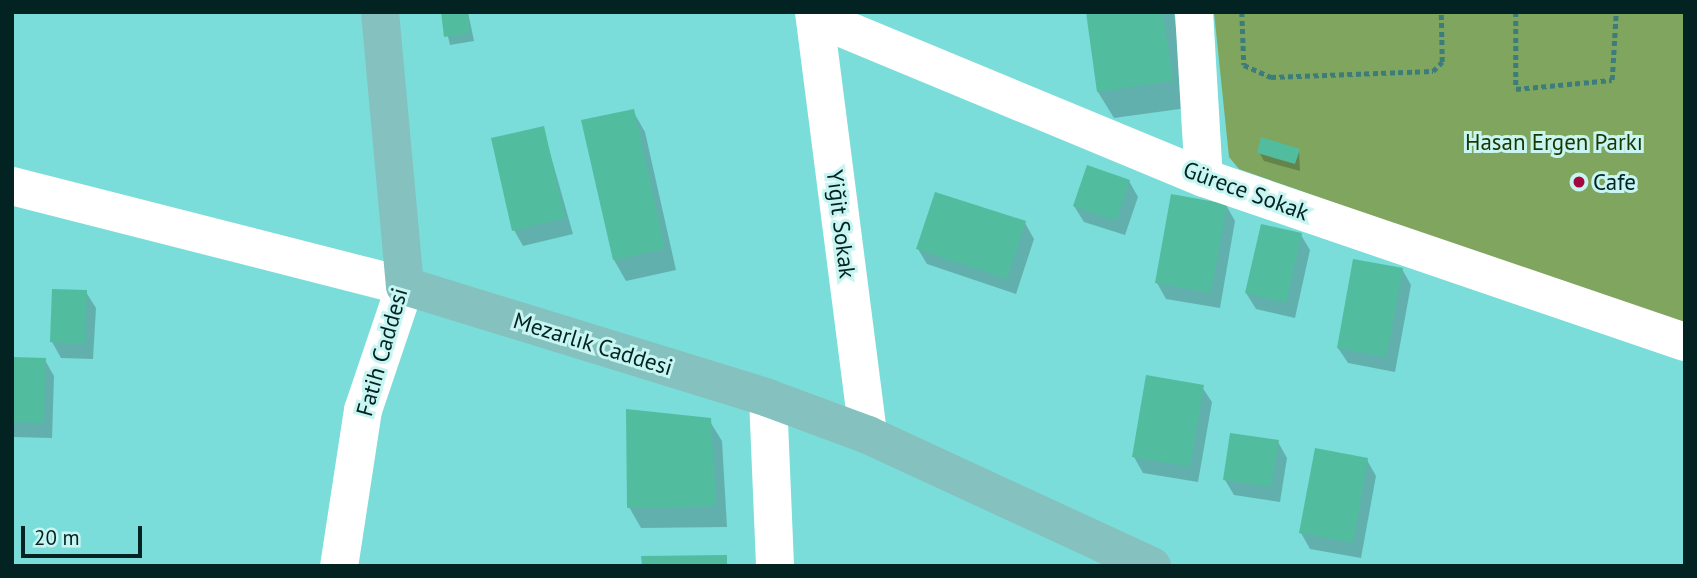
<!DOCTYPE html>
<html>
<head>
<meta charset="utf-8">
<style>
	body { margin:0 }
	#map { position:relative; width:1697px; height:578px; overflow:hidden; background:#7addd9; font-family:"PT Sans",sans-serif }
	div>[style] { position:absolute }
	.green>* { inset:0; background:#7fa55f }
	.shadow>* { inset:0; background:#0003 }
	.building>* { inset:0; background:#52bc9e }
	.path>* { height:4.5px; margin-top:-2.25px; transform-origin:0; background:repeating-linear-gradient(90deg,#3c7c7a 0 5px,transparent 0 8.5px) }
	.minor>* { height:38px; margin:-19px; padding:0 19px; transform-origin:19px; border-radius:19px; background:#fff }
	.tertiary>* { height:38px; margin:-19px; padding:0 19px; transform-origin:19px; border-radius:19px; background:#fff }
	.primary>* { height:38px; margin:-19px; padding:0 19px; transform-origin:19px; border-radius:19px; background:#84c1bf }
	.dots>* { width:19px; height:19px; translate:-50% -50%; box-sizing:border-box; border:4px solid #c7f5f2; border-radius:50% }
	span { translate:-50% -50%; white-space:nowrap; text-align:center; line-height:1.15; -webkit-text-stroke:6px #c7f5f2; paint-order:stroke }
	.park-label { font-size:23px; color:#1d3600 }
	.poi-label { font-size:23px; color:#022322 }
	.left { translate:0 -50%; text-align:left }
	.street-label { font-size:23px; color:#022322 }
	.frame { position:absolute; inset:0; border:14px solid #022322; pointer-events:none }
	.scale { position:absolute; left:21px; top:526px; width:121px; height:32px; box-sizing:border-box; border:4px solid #022322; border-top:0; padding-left:9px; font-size:21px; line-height:24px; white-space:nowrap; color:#022322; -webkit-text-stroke:5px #c7f5f2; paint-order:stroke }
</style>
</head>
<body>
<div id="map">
	<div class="green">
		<i style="clip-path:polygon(1214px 12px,1685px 12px,1685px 327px,1239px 169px,1229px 157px)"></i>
	</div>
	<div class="shadow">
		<i style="clip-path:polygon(442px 12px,468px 12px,474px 41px,450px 45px)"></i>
		<i style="clip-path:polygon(1088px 12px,1174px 12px,1187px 108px,1114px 118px,1098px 92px)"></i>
		<i style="clip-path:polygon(633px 111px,645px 132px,676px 270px,626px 281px,614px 260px,583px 122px)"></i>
		<i style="clip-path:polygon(543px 128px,573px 234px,523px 246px,514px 230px)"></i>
		<i style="clip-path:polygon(1299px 151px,1300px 171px,1264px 161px,1259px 152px)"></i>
		<i style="clip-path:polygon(1129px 181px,1138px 197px,1125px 235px,1084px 222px,1074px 206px)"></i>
		<i style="clip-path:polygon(1226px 205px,1235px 221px,1220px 308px,1166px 299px,1157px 283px)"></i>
		<i style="clip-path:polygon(1025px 223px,1034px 239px,1016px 294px,927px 264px,918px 249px)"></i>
		<i style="clip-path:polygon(1301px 235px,1310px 250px,1295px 318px,1256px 309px,1246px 293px)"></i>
		<i style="clip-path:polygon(1402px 269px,1411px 285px,1395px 372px,1348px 363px,1338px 348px)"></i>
		<i style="clip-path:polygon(86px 292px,96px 308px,93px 359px,61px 358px,52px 342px)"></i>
		<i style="clip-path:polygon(12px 358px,45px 360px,54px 376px,52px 438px,12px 437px)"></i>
		<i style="clip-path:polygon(1202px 387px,1212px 402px,1198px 482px,1143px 473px,1134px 457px)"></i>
		<i style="clip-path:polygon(709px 420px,722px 441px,727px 527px,641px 528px,629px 507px)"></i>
		<i style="clip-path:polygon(1278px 442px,1287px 458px,1280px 502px,1234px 495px,1225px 480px)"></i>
		<i style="clip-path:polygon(1367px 460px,1376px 476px,1361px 558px,1310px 549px,1301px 533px)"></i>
	</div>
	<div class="building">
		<i style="clip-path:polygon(441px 12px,467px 12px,470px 33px,444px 37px)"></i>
		<i style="clip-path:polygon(1086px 12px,1163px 12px,1173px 81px,1097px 92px)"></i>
		<i style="clip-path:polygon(634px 109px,665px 249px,613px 260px,581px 120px)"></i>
		<i style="clip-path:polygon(544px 126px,565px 218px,512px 231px,491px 138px)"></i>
		<i style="clip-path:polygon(1261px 137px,1300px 149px,1295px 164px,1257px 153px)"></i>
		<i style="clip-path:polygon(1087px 165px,1130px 180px,1116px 221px,1073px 206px)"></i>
		<i style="clip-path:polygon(935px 192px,1026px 221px,1007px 279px,916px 249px)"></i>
		<i style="clip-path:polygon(1171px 194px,1227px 204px,1211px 293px,1155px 283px)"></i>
		<i style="clip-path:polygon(1261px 224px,1302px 233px,1286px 303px,1245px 293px)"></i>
		<i style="clip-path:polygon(1353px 259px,1403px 268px,1386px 357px,1337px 348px)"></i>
		<i style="clip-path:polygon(52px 289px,87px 290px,85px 344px,50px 342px)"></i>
		<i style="clip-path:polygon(12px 357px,46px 358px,44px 423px,12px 422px)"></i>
		<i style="clip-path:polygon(1146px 375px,1204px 385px,1190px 467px,1132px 457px)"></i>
		<i style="clip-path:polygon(626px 409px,711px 418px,716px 506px,627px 508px)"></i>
		<i style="clip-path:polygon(1230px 433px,1279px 440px,1271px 487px,1223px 480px)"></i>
		<i style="clip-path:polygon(1315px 448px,1368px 458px,1353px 543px,1299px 533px)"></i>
		<i style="clip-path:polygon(727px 555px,727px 566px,642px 566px,641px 556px)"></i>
	</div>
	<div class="path">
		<i style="left:1242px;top:12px;width:53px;rotate:87.8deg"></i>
		<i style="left:1244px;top:65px;width:30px;rotate:24deg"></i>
		<i style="left:1271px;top:77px;width:162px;rotate:-2.1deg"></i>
		<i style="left:1433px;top:71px;width:13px;rotate:-45deg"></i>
		<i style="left:1442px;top:62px;width:50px;rotate:-91.1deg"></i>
		<i style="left:1516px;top:12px;width:77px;rotate:90deg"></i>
		<i style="left:1516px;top:89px;width:96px;rotate:-5.4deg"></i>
		<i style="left:1612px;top:80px;width:68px;rotate:-86.6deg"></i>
	</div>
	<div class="minor">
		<i style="left:814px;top:12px;width:426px;rotate:82.7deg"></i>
		<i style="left:1194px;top:12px;width:166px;rotate:86.6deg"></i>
		<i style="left:815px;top:17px;width:421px;rotate:22.5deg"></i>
		<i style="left:1204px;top:178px;width:508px;rotate:18.83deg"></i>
		<i style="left:768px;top:398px;width:168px;rotate:87.6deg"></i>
	</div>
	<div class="tertiary">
		<i style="left:12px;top:186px;width:406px;rotate:14.3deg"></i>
		<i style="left:405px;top:286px;width:131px;rotate:108.7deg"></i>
		<i style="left:363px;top:410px;width:158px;rotate:98.7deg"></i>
	</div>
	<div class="primary">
		<i style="left:380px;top:12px;width:275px;rotate:84.8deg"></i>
		<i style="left:405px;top:286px;width:380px;rotate:17.1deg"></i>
		<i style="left:768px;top:398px;width:107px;rotate:20.3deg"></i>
		<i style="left:868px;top:435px;width:313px;rotate:24.8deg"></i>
	</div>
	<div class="dots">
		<i style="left:1579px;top:182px;background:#a4093d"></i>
	</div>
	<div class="park-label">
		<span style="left:1554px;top:142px">Hasan Ergen Parkı</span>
	</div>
	<div class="poi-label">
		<span class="left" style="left:1593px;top:182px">Cafe</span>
	</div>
	<div class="street-label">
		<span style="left:1246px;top:191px;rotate:20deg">Gürece Sokak</span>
		<span style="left:841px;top:224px;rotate:83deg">Yiğit Sokak</span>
		<span style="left:593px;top:344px;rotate:17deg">Mezarlık Caddesi</span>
		<span style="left:382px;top:352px;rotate:-74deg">Fatih Caddesi</span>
	</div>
	<div class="frame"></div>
	<div class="scale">20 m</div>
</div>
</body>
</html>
